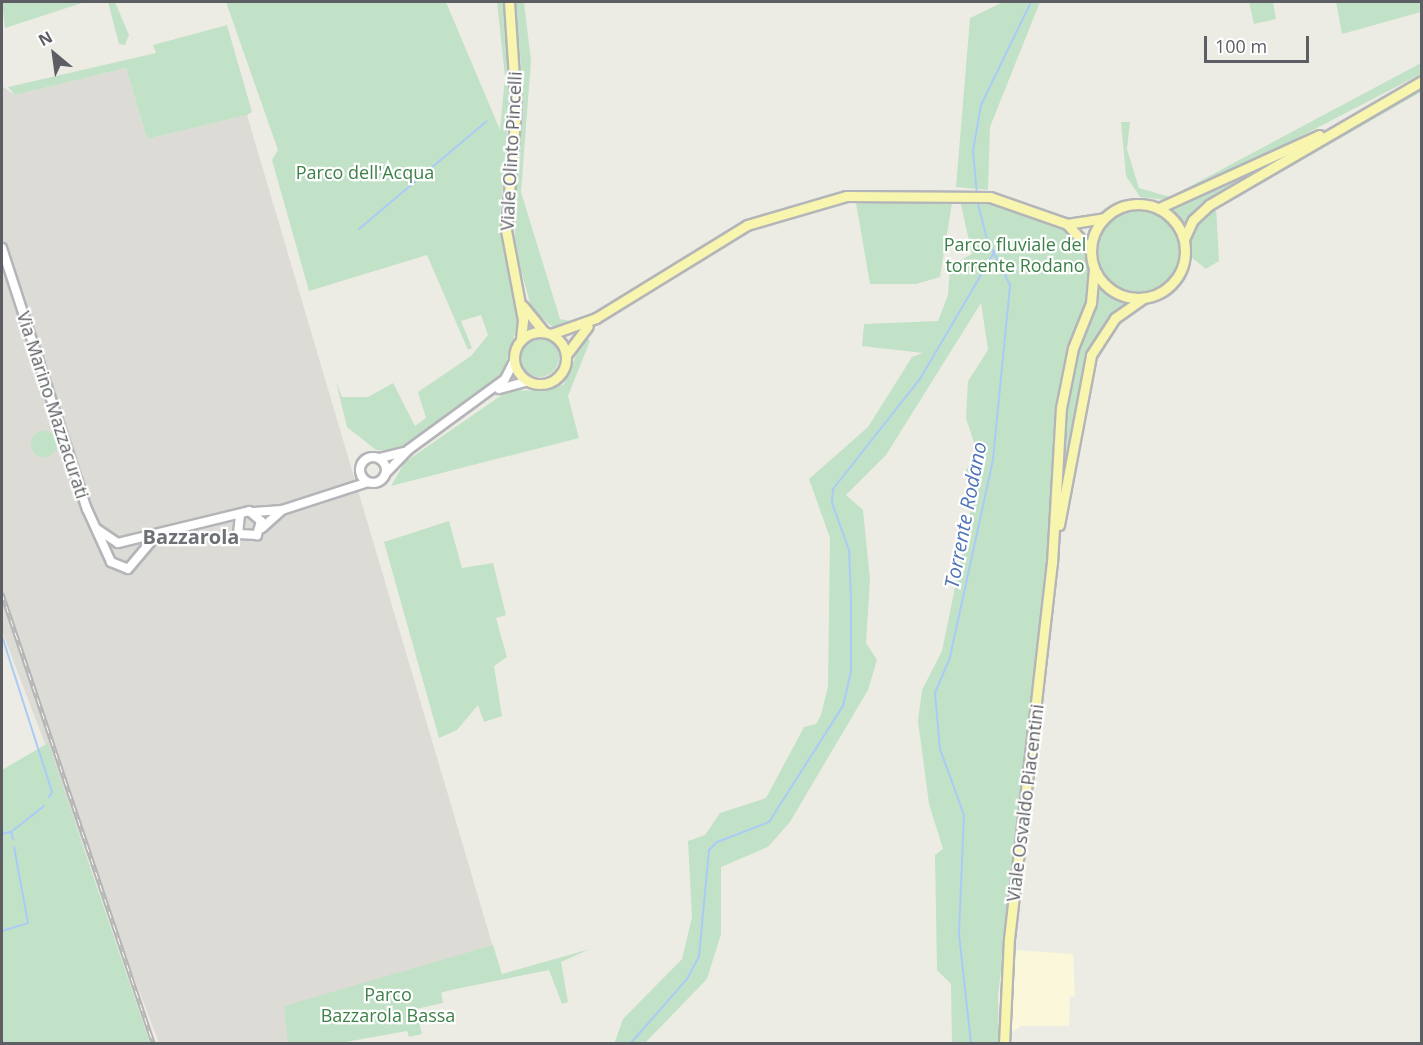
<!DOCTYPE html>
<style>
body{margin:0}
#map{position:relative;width:1423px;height:1045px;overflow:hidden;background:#edece4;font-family:"Open Sans",sans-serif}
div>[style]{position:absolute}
.commercial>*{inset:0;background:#faf7db}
.industrial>*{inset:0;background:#dcdbd6}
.green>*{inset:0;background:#c2e2c7}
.round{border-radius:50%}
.stream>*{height:2px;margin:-1px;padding:0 1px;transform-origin:1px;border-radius:1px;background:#aacbf7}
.roads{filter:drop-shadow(2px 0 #b4b5b9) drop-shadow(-2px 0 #b4b5b9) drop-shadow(0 2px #b4b5b9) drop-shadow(0 -2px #b4b5b9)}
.minor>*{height:8px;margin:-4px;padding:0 4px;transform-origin:4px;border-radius:4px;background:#fff}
.minor>.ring{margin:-4px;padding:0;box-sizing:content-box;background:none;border:8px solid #fff;border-radius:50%}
.major>*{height:9px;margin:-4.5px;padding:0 4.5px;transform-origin:4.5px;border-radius:4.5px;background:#f7f5ae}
.major>.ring{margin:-4.5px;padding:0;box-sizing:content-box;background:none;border:9px solid #f7f5ae;border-radius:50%}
.rail>*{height:4.5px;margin-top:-2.25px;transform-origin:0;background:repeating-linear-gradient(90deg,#fff 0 7px,#b4b5b5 0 14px);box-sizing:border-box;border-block:2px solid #b4b5b5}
span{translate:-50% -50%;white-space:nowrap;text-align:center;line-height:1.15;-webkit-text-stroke:4.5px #fff;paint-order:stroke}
.street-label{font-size:18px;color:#5c5e63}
.park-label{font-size:18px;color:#3d8049}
.water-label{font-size:20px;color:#4f74b7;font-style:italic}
.neighbourhood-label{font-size:20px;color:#6d7075;font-weight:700}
.frame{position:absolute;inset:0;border:3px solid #5c5e63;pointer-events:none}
.north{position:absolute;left:24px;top:24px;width:60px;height:60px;-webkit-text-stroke:4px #fff;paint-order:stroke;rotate:331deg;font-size:16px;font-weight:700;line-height:24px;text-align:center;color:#5c5e63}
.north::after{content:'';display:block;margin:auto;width:21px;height:27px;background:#5c5e63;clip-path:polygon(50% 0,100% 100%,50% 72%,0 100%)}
.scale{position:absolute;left:1204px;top:36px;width:105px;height:27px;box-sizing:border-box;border:3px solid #5c5e63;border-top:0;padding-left:8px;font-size:18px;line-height:21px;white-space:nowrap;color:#5c5e63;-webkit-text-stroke:4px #fff;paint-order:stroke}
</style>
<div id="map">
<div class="commercial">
<div style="clip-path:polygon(1015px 950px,1073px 954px,1075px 997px,1070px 996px,1069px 1026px,1021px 1026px,1011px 1033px)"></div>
</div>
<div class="industrial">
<div style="clip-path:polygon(126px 68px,147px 139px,247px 115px,501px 974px,284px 1043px,159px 1043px,2px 631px,2px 86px,15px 95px)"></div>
</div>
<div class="green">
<div style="clip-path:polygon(2px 2px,85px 2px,5px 28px)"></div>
<div style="clip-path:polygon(108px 2px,115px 2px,129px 35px,125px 45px,119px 44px)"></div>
<div style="clip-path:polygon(226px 2px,446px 2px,500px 130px,505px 77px,497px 2px,505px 2px,510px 94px,500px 220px,518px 323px,502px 376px,396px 451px,376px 450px,347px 427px,336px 382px,342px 397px,368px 397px,393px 383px,415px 426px,426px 418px,418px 392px,471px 356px,488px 335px,481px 315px,461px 321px,472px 348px,468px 350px,427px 255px,309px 291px,272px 160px,278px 150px)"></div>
<div style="clip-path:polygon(515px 2px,524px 2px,531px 61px,521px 192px,560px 319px,575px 322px,554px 328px,532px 310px,514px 245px,522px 77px)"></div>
<div style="clip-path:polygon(1003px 2px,1040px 2px,990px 127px,988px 190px,956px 187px,970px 18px)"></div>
<div style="clip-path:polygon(1249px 2px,1273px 2px,1276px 19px,1254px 24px)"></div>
<div style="clip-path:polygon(1336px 2px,1421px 2px,1421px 12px,1342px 34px)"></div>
<div style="clip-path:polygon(227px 25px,252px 112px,247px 115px,147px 139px,126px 68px,15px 95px,8px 87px,156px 53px,153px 45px)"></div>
<div style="clip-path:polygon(1421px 63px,1421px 74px,1176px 201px,1140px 197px,1126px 176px,1121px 122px,1130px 122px,1127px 149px,1139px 188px,1170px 197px)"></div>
<div style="clip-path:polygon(1421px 87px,1421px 92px,1221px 207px,1220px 201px)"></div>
<div style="clip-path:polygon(1292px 149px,1201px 205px,1185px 224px,1172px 210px)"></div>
<div style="clip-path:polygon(960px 201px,1006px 206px,1069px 231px,1085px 250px,1089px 271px,1086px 305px,1064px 361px,1056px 427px,1047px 574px,998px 996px,999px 1043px,952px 1043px,951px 984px,937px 970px,935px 855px,943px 849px,929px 804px,918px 721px,922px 690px,942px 651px,974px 494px,966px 470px,978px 455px,966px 418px,968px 381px,988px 350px,981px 303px,886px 455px,846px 495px,863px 510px,870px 580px,866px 643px,877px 660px,868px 690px,790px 822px,768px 847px,721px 867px,721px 934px,707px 979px,645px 1043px,614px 1044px,623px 1019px,682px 959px,692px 917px,688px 841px,705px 835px,720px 813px,766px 798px,804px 727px,816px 724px,821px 715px,828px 686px,830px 538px,809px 479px,868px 427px,912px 357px,923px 353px,862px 346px,864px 324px,938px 321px,948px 295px,950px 266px,972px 254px)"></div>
<div style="clip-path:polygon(856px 203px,952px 203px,940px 277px,916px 284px,870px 284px)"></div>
<div style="clip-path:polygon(1216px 206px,1219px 261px,1206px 269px,1191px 257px,1190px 236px,1195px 224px)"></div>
<div class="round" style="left:1097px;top:210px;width:82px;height:82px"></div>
<div style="clip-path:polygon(1098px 286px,1126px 303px,1103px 325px,1087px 353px,1060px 498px,1063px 419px,1078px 344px)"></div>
<div style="clip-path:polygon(585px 334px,590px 341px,568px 396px,579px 438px,391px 486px,405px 462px,509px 390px,547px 391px,564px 384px)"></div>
<div class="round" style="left:519px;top:337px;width:40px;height:40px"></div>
<div class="round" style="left:31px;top:431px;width:26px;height:26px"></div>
<div style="clip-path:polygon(449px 521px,462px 568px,493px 563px,506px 615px,496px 618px,507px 657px,494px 666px,502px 716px,484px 722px,478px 705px,457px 730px,439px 738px,384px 542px)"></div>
<div style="clip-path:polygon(48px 743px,150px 1043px,2px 1043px,2px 770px)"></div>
<div style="clip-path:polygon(493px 945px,502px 974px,590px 949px,561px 962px,568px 1002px,562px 1004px,549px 970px,441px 992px,443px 1003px,416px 1009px,422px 1034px,409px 1037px,407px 1031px,340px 1043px,288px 1042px,284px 1006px)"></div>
</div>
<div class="stream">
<div style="left:977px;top:195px;width:44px;rotate:-95.2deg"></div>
<div style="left:973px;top:151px;width:47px;rotate:-80.1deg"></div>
<div style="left:981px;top:105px;width:114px;rotate:-64.1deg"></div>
<div style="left:359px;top:229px;width:167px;rotate:-40.2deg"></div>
<div style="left:2px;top:636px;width:164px;rotate:72.2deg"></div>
<div style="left:52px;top:792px;width:6px;rotate:121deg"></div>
<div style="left:2px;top:834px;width:8px;rotate:-14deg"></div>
<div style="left:13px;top:839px;width:7px;rotate:-106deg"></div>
<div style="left:11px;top:832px;width:42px;rotate:-38.2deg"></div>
<div style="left:2px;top:931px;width:27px;rotate:-17deg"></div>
<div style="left:28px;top:923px;width:77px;rotate:-100.4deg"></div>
<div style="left:630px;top:1044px;width:86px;rotate:-48.8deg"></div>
<div style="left:687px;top:979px;width:26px;rotate:-62deg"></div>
<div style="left:699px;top:956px;width:106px;rotate:-84.6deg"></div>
<div style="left:709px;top:850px;width:11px;rotate:-45deg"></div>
<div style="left:717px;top:842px;width:56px;rotate:-21deg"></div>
<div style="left:769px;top:822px;width:138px;rotate:-57.5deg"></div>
<div style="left:843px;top:706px;width:37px;rotate:-77deg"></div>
<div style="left:851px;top:670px;width:71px;rotate:-90deg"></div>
<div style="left:851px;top:599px;width:49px;rotate:-92.3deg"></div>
<div style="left:849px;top:550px;width:50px;rotate:-109.9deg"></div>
<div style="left:832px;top:503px;width:14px;rotate:-86deg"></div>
<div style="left:833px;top:489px;width:140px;rotate:-51.7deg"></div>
<div style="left:920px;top:379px;width:148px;rotate:-59.6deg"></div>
<div style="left:971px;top:1044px;width:112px;rotate:-96.2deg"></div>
<div style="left:959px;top:933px;width:118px;rotate:-87.6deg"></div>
<div style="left:964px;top:815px;width:70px;rotate:-110deg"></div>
<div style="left:940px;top:749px;width:56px;rotate:-95.1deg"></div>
<div style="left:935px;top:693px;width:39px;rotate:-67deg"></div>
<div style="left:950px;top:657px;width:203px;rotate:-77.7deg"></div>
<div style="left:993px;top:459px;width:175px;rotate:-84.4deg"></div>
<div style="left:1010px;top:285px;width:51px;rotate:-116.6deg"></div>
<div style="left:987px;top:239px;width:40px;rotate:-104.4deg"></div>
</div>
<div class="roads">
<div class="minor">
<div style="left:2px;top:248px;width:274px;rotate:72deg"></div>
<div style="left:87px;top:509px;width:58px;rotate:65.6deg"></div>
<div style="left:111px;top:562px;width:18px;rotate:22deg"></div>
<div style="left:128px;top:569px;width:40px;rotate:-50deg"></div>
<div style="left:499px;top:389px;width:30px;rotate:-15deg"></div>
<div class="ring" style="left:360px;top:457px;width:18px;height:18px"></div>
<div style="left:380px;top:458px;width:25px;rotate:-14deg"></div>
<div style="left:386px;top:473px;width:32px;rotate:-46deg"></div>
<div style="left:408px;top:450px;width:120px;rotate:-36.2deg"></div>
<div style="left:505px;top:379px;width:20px;rotate:-63deg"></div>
<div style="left:254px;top:512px;width:28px;rotate:-4deg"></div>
<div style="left:282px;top:510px;width:90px;rotate:-18deg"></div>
<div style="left:262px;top:528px;width:27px;rotate:-42deg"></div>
<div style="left:97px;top:529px;width:25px;rotate:34deg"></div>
<div style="left:118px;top:543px;width:135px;rotate:-13.7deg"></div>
<div style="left:249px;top:511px;width:16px;rotate:40deg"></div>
<div style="left:261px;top:521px;width:15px;rotate:106deg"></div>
<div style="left:257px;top:535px;width:19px;rotate:-177deg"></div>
<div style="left:238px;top:534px;width:20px;rotate:-84deg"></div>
</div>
<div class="major">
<div style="left:509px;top:2px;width:106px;rotate:86.2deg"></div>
<div style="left:516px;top:108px;width:122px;rotate:94.7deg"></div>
<div style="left:506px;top:230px;width:92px;rotate:79.3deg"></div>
<div style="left:523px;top:320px;width:20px;rotate:96deg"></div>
<div class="ring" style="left:1091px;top:204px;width:85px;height:85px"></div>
<div style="left:1159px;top:208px;width:176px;rotate:-24.5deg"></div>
<div style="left:1067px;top:224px;width:36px;rotate:-9deg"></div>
<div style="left:1184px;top:239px;width:21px;rotate:-65deg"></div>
<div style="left:1193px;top:220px;width:22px;rotate:-43deg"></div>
<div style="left:1209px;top:205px;width:246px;rotate:-30.2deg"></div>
<div style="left:523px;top:306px;width:33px;rotate:51deg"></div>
<div class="ring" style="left:514px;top:332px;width:43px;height:43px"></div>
<div style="left:551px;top:334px;width:48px;rotate:-19.6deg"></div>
<div style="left:596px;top:318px;width:177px;rotate:-31.6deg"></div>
<div style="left:747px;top:225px;width:103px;rotate:-16.3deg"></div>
<div style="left:846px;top:196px;width:144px;rotate:0.4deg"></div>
<div style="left:990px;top:197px;width:82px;rotate:19.3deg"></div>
<div style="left:1067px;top:224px;width:36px;rotate:48deg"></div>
<div style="left:566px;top:355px;width:36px;rotate:-53deg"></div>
<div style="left:1059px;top:525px;width:173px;rotate:-79.3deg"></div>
<div style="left:1091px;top:355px;width:44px;rotate:-57deg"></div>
<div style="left:1115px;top:318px;width:33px;rotate:-35deg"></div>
<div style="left:1004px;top:1044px;width:105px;rotate:-87.3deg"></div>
<div style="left:1009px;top:939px;width:378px;rotate:-83.5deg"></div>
<div style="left:1052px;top:563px;width:155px;rotate:-86.7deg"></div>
<div style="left:1061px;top:408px;width:61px;rotate:-78.7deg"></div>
<div style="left:1073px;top:348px;width:48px;rotate:-68.2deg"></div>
<div style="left:1091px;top:303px;width:35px;rotate:-85deg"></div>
</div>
</div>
<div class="rail">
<div style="left:2px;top:593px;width:476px;rotate:71.4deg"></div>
</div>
<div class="street-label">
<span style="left:511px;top:151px;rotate:-87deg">Viale Olinto Pincelli</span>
<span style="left:53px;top:405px;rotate:72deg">Via Marino Mazzacurati</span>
<span style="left:1025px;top:803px;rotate:-83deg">Viale Osvaldo Piacentini</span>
</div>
<div class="park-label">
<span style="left:365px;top:172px">Parco dell'Acqua</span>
<span style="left:1015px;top:255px">Parco fluviale del<br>torrente Rodano</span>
<span style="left:388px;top:1005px">Parco<br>Bazzarola Bassa</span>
</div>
<div class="water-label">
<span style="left:965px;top:515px;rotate:-79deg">Torrente Rodano</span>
</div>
<div class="neighbourhood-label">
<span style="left:191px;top:536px">Bazzarola</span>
</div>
<div class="frame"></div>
<div class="north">N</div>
<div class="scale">100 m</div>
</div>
